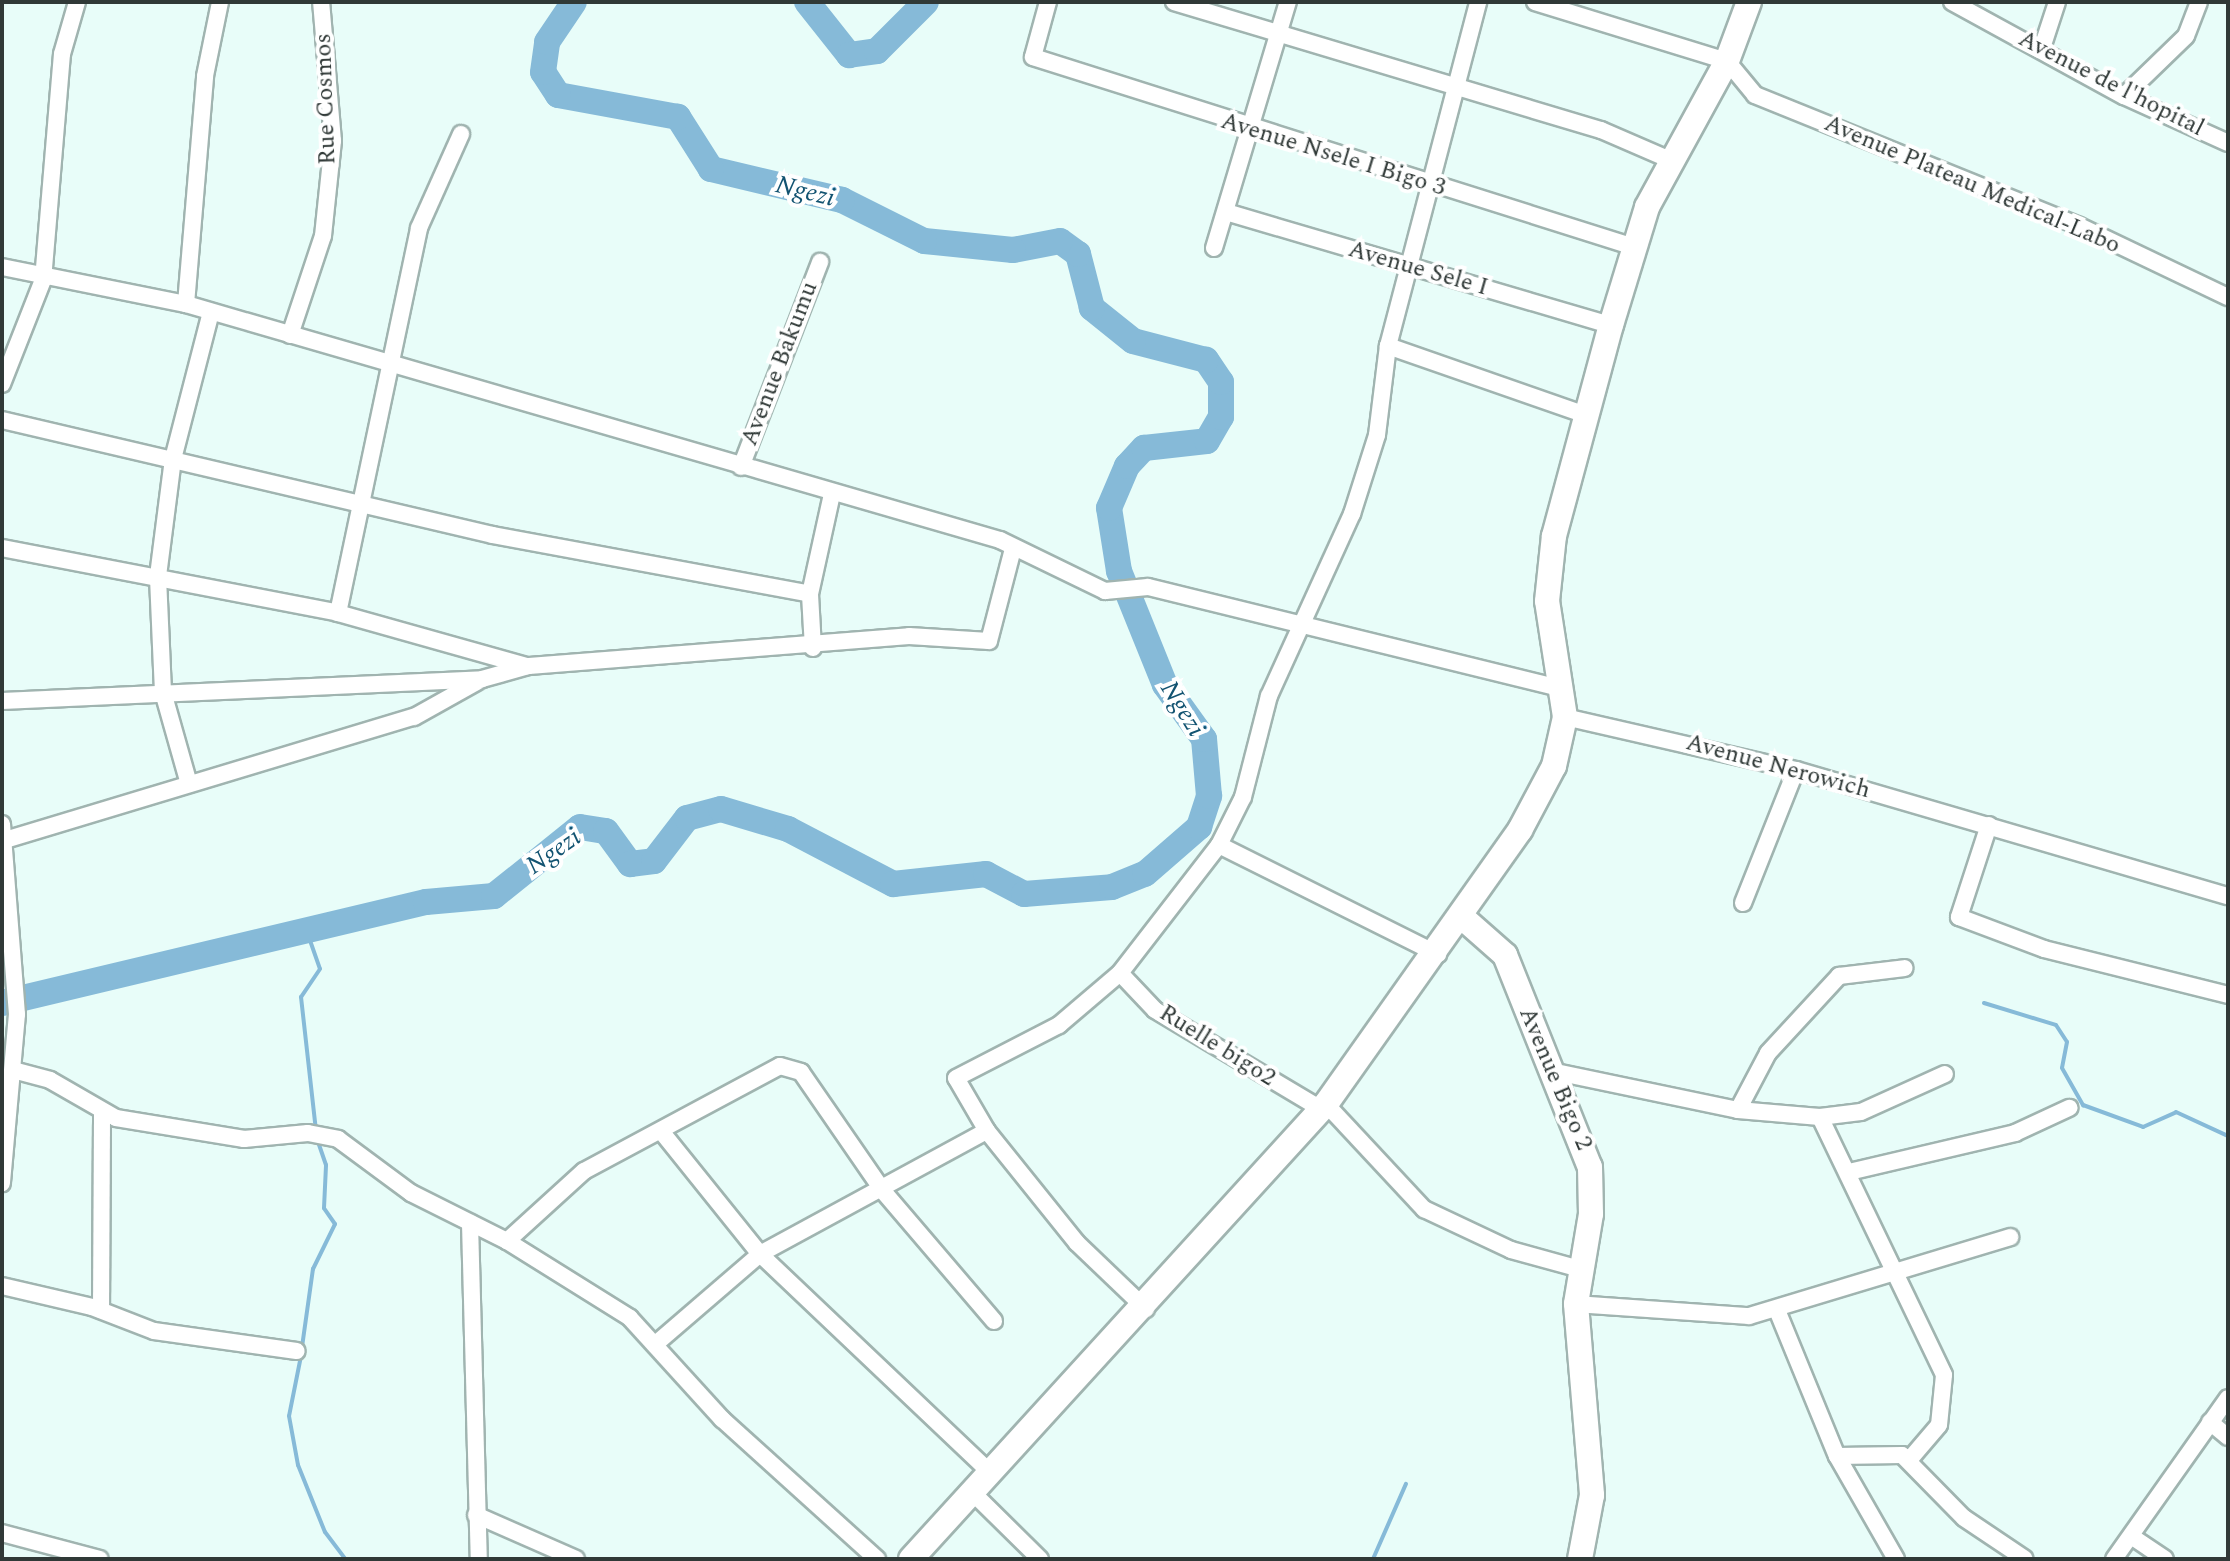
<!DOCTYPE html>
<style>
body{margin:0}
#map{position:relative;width:2230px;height:1561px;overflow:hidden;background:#e8fdf9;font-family:Spectral,serif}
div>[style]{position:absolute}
.stream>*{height:4px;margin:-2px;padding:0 2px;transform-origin:2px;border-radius:2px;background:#86bad8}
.river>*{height:26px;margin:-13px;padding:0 13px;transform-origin:13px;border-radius:13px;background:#86bad8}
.roads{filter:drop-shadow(2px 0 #a0b4b0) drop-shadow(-2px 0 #a0b4b0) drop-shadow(0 2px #a0b4b0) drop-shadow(0 -2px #a0b4b0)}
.street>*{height:16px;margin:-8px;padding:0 8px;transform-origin:8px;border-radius:8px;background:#fff}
.secondary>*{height:24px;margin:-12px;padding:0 12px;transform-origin:12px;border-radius:12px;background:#fff}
span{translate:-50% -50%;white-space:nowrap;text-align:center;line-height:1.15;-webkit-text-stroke:8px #fff;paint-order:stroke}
.street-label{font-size:24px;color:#303937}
.water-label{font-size:26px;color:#125371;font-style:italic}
.frame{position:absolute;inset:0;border:4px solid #303937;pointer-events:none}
</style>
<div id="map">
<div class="stream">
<div style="left:306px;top:929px;width:42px;rotate:70.7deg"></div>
<div style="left:320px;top:969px;width:34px;rotate:124deg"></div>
<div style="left:301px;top:997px;width:135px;rotate:83.6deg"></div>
<div style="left:1984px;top:1003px;width:75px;rotate:17deg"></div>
<div style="left:2056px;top:1025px;width:20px;rotate:57deg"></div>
<div style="left:2067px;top:1042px;width:26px;rotate:101deg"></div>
<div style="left:2062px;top:1068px;width:43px;rotate:60.4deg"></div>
<div style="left:2083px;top:1105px;width:64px;rotate:20.1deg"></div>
<div style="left:2143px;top:1127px;width:36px;rotate:-24deg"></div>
<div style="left:2176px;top:1112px;width:57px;rotate:24.8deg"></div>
<div style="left:302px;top:1347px;width:79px;rotate:-82deg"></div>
<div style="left:313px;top:1269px;width:50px;rotate:-63.9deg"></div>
<div style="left:335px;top:1224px;width:19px;rotate:-125deg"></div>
<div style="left:324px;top:1208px;width:43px;rotate:-87.3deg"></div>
<div style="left:326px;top:1165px;width:28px;rotate:-109deg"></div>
<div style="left:301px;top:1356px;width:61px;rotate:101.3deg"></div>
<div style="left:289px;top:1416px;width:50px;rotate:79.6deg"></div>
<div style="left:298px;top:1465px;width:72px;rotate:68.1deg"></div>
<div style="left:325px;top:1532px;width:34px;rotate:53deg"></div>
<div style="left:1373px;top:1559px;width:82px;rotate:-66.3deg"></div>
</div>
<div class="river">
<div style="left:807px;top:2px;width:68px;rotate:51.6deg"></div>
<div style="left:849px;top:55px;width:28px;rotate:-8deg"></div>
<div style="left:877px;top:51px;width:69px;rotate:-45deg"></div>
<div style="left:2px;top:1003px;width:436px;rotate:-13.4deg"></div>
<div style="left:426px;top:902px;width:68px;rotate:-5deg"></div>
<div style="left:494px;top:896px;width:110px;rotate:-38.7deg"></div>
<div style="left:580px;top:827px;width:26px;rotate:9deg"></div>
<div style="left:606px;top:831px;width:41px;rotate:54deg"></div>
<div style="left:630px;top:864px;width:24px;rotate:-7deg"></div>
<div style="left:654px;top:861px;width:54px;rotate:-52.5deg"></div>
<div style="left:687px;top:818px;width:35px;rotate:-15deg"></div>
<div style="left:721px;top:809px;width:70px;rotate:16.6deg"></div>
<div style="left:788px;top:829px;width:119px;rotate:27.6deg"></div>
<div style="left:893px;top:884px;width:94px;rotate:-6.1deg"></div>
<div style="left:986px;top:874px;width:43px;rotate:27.8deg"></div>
<div style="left:1024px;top:894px;width:88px;rotate:-4.5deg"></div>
<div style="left:1112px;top:887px;width:35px;rotate:-22deg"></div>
<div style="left:1145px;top:874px;width:72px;rotate:-41deg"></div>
<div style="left:1199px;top:827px;width:33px;rotate:-72deg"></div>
<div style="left:1209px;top:796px;width:57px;rotate:-95deg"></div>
<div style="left:1204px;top:739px;width:67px;rotate:-125.8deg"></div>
<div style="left:1165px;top:685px;width:123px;rotate:-112deg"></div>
<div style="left:1119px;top:571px;width:64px;rotate:-99deg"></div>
<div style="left:1109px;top:508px;width:46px;rotate:-66.8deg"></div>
<div style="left:1127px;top:466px;width:25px;rotate:-47deg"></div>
<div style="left:1144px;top:448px;width:63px;rotate:-6.3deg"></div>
<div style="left:1207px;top:441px;width:28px;rotate:-60deg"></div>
<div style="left:1221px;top:417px;width:35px;rotate:-90deg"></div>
<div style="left:1221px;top:382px;width:27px;rotate:-124deg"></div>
<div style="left:1206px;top:360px;width:75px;rotate:-165.4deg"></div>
<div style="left:1133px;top:341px;width:53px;rotate:-141.2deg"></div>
<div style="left:1092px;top:308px;width:56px;rotate:-104.5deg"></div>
<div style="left:1078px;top:254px;width:22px;rotate:-144deg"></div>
<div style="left:1060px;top:241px;width:48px;rotate:169.2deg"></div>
<div style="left:1013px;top:250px;width:89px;rotate:-174.2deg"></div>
<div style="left:924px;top:241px;width:92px;rotate:-153.4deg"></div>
<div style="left:842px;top:200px;width:135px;rotate:-166.7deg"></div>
<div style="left:711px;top:169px;width:62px;rotate:-122.4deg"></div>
<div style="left:678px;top:117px;width:122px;rotate:-169.6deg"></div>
<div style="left:558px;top:95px;width:27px;rotate:-123deg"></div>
<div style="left:543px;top:72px;width:30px;rotate:-82deg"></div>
<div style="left:547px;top:42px;width:48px;rotate:-56deg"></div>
</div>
<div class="roads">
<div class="street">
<div style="left:1048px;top:2px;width:57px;rotate:105.3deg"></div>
<div style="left:1033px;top:57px;width:630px;rotate:17.54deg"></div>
<div style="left:1174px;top:2px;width:446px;rotate:16.7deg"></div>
<div style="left:1601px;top:130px;width:73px;rotate:23.4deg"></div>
<div style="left:1535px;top:2px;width:201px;rotate:17.1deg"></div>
<div style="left:1727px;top:61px;width:44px;rotate:50.5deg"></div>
<div style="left:1755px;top:95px;width:349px;rotate:22deg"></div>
<div style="left:2079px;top:226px;width:165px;rotate:25.5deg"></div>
<div style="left:1952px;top:2px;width:196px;rotate:28.7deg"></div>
<div style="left:2124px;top:96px;width:114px;rotate:24.3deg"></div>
<div style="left:2042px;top:48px;width:48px;rotate:-71.9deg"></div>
<div style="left:2124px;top:96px;width:86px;rotate:-44.1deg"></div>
<div style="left:2186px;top:36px;width:36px;rotate:-69deg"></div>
<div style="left:1226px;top:212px;width:401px;rotate:16.4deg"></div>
<div style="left:1214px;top:248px;width:257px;rotate:-73.3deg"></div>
<div style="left:2px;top:267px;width:188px;rotate:11.4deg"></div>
<div style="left:186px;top:304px;width:848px;rotate:16.17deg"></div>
<div style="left:1000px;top:540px;width:117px;rotate:25.9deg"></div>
<div style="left:1105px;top:591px;width:43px;rotate:-5.3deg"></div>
<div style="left:1148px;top:587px;width:423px;rotate:13.8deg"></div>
<div style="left:186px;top:304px;width:229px;rotate:-85.2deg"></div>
<div style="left:205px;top:76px;width:76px;rotate:-78.5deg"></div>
<div style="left:290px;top:335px;width:104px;rotate:-71.6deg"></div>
<div style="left:323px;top:236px;width:96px;rotate:-84deg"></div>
<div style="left:333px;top:141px;width:140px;rotate:-94.9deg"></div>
<div style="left:1388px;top:346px;width:210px;rotate:19.2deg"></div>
<div style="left:2px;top:384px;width:112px;rotate:-68.5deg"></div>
<div style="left:43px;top:280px;width:227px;rotate:-85.2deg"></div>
<div style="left:62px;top:54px;width:54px;rotate:-73.9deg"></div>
<div style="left:2px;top:420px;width:504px;rotate:13.18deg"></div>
<div style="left:493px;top:535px;width:322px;rotate:10.5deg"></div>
<div style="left:741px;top:467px;width:220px;rotate:-68.9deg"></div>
<div style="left:2px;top:548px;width:342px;rotate:10.9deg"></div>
<div style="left:338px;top:613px;width:196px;rotate:15.7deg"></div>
<div style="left:338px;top:613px;width:393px;rotate:-78.1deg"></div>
<div style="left:419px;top:228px;width:103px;rotate:-65.9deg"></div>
<div style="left:813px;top:648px;width:54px;rotate:-93.2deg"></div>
<div style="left:810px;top:594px;width:102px;rotate:-77.6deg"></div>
<div style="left:2px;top:701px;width:481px;rotate:-2.6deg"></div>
<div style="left:482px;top:679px;width:49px;rotate:-15.5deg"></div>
<div style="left:529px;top:666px;width:381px;rotate:-4.5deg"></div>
<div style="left:909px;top:636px;width:80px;rotate:3.6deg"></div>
<div style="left:989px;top:641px;width:95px;rotate:-75.4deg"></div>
<div style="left:1565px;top:717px;width:237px;rotate:12.9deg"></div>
<div style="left:1796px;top:770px;width:450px;rotate:16.3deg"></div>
<div style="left:189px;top:784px;width:96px;rotate:-105.8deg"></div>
<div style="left:163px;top:692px;width:116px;rotate:-92.5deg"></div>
<div style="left:158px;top:576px;width:118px;rotate:-82.7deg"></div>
<div style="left:173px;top:459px;width:152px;rotate:-75.5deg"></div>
<div style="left:2px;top:824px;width:191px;rotate:85.5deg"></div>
<div style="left:17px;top:1014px;width:170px;rotate:95.1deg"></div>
<div style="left:1989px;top:825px;width:97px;rotate:108.1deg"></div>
<div style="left:1959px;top:917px;width:91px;rotate:20.6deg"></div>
<div style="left:2044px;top:949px;width:190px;rotate:14deg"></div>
<div style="left:2px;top:841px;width:430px;rotate:-16.8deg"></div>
<div style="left:414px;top:717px;width:72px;rotate:-29.1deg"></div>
<div style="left:1219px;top:845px;width:245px;rotate:26.5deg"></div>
<div style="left:1743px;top:903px;width:143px;rotate:-68.3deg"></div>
<div style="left:1120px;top:973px;width:51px;rotate:46.6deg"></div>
<div style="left:1155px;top:1010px;width:193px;rotate:30.8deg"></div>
<div style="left:13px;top:1070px;width:38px;rotate:15deg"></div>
<div style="left:50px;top:1080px;width:76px;rotate:29.9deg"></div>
<div style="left:116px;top:1118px;width:130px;rotate:9.3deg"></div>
<div style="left:244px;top:1139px;width:64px;rotate:-5.4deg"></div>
<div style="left:308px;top:1133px;width:31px;rotate:11deg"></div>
<div style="left:338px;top:1139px;width:91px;rotate:36.5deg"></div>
<div style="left:411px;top:1193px;width:107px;rotate:26.6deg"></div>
<div style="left:507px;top:1241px;width:145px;rotate:32deg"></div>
<div style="left:630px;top:1318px;width:137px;rotate:47.7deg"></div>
<div style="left:722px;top:1419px;width:209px;rotate:42.1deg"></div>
<div style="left:1556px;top:1072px;width:186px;rotate:11.8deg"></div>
<div style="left:1738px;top:1110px;width:82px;rotate:4.9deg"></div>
<div style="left:1820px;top:1117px;width:41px;rotate:-7deg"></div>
<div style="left:1861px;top:1112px;width:92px;rotate:-24.3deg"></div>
<div style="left:1326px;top:1104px;width:144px;rotate:47deg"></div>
<div style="left:1424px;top:1209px;width:96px;rotate:25.2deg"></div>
<div style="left:1511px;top:1250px;width:72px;rotate:15.4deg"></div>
<div style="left:1738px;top:1110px;width:64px;rotate:-62.2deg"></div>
<div style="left:1768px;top:1053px;width:105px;rotate:-47.3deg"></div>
<div style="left:1839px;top:976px;width:66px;rotate:-6.9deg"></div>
<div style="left:1820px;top:1117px;width:286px;rotate:64.3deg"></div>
<div style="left:1944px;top:1375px;width:50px;rotate:95.7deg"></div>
<div style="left:1939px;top:1425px;width:45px;rotate:130.5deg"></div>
<div style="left:661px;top:1131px;width:158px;rotate:51.2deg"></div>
<div style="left:760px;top:1254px;width:317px;rotate:43.5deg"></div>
<div style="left:1849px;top:1172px;width:171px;rotate:-13.2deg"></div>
<div style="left:2015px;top:1133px;width:60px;rotate:-24.8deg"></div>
<div style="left:470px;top:1223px;width:336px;rotate:88.5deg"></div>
<div style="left:507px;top:1241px;width:104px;rotate:-42.3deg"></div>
<div style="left:584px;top:1171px;width:222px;rotate:-28.2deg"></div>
<div style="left:780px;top:1066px;width:22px;rotate:16deg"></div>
<div style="left:801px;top:1072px;width:145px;rotate:55.4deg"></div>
<div style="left:883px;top:1191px;width:171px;rotate:49.5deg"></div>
<div style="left:2px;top:1286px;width:92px;rotate:13.1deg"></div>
<div style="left:92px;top:1307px;width:66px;rotate:21.2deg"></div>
<div style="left:154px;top:1331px;width:144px;rotate:8deg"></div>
<div style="left:1576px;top:1304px;width:173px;rotate:4deg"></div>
<div style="left:1749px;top:1316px;width:273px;rotate:-16.8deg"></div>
<div style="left:1146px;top:1309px;width:95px;rotate:-136.3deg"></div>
<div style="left:1077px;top:1243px;width:144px;rotate:-128.8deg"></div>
<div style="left:987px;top:1131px;width:61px;rotate:-120.3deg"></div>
<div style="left:956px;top:1078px;width:116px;rotate:-27.2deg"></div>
<div style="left:1059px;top:1025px;width:80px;rotate:-40.4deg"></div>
<div style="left:1120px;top:973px;width:162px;rotate:-52.3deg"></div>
<div style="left:1219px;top:845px;width:54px;rotate:-63.4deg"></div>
<div style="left:1243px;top:797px;width:104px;rotate:-75.6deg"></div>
<div style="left:1269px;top:696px;width:200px;rotate:-65.5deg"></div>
<div style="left:1352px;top:514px;width:83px;rotate:-72.4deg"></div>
<div style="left:1377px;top:435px;width:90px;rotate:-83deg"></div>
<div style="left:1388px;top:346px;width:356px;rotate:-75.3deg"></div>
<div style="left:101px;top:1310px;width:199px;rotate:-89.7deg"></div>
<div style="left:1777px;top:1310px;width:158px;rotate:67.7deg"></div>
<div style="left:1837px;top:1456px;width:65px;rotate:-0.9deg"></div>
<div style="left:1902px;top:1455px;width:88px;rotate:45.5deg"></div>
<div style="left:1964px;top:1518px;width:73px;rotate:33.9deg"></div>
<div style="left:659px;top:1341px;width:133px;rotate:-40.7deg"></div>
<div style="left:760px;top:1254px;width:258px;rotate:-28.5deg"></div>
<div style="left:2210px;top:1422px;width:23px;rotate:40deg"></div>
<div style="left:1837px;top:1456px;width:119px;rotate:60.2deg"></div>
<div style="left:971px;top:1491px;width:97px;rotate:44.6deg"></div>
<div style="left:476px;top:1515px;width:109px;rotate:23.7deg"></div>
<div style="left:2px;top:1533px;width:101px;rotate:14.9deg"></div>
<div style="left:2131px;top:1536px;width:41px;rotate:34.1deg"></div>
<div style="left:2114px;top:1559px;width:197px;rotate:-54.7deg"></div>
</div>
<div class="secondary">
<div style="left:1463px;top:918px;width:56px;rotate:41.4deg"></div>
<div style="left:1505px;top:955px;width:228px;rotate:68.2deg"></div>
<div style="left:1590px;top:1167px;width:47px;rotate:88.8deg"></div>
<div style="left:1591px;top:1214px;width:91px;rotate:99.5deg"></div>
<div style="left:1576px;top:1304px;width:192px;rotate:85.2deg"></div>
<div style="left:1592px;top:1495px;width:65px;rotate:100.6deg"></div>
<div style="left:911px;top:1559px;width:616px;rotate:-47.63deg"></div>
<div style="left:1326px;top:1104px;width:336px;rotate:-54.7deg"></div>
<div style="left:1520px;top:830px;width:72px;rotate:-62deg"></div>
<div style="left:1554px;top:766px;width:50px;rotate:-77.3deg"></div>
<div style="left:1565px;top:717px;width:117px;rotate:-98.8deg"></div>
<div style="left:1547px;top:601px;width:65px;rotate:-83.9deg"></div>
<div style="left:1554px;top:536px;width:219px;rotate:-74.9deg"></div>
<div style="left:1611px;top:325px;width:123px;rotate:-73deg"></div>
<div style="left:1647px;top:207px;width:166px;rotate:-61.3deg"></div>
<div style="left:1727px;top:61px;width:63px;rotate:-69.6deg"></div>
</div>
</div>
<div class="street-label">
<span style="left:2111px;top:84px;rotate:27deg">Avenue de l'hopital</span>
<span style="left:326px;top:99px;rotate:-92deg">Rue Cosmos</span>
<span style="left:1333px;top:155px;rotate:17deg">Avenue Nsele I Bigo 3</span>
<span style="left:1972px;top:185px;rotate:23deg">Avenue Plateau Medical-Labo</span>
<span style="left:1418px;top:269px;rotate:16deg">Avenue Sele I</span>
<span style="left:780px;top:364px;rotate:-69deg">Avenue Bakumu</span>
<span style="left:1778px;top:767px;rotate:15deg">Avenue Nerowich</span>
<span style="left:1217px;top:1046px;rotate:32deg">Ruelle bigo2</span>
<span style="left:1555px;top:1079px;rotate:67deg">Avenue Bigo 2</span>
</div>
<div class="water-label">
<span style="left:805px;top:192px;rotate:14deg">Ngezi</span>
<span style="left:1182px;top:709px;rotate:58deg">Ngezi</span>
<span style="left:554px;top:852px;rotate:-35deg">Ngezi</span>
</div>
<div class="frame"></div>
</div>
